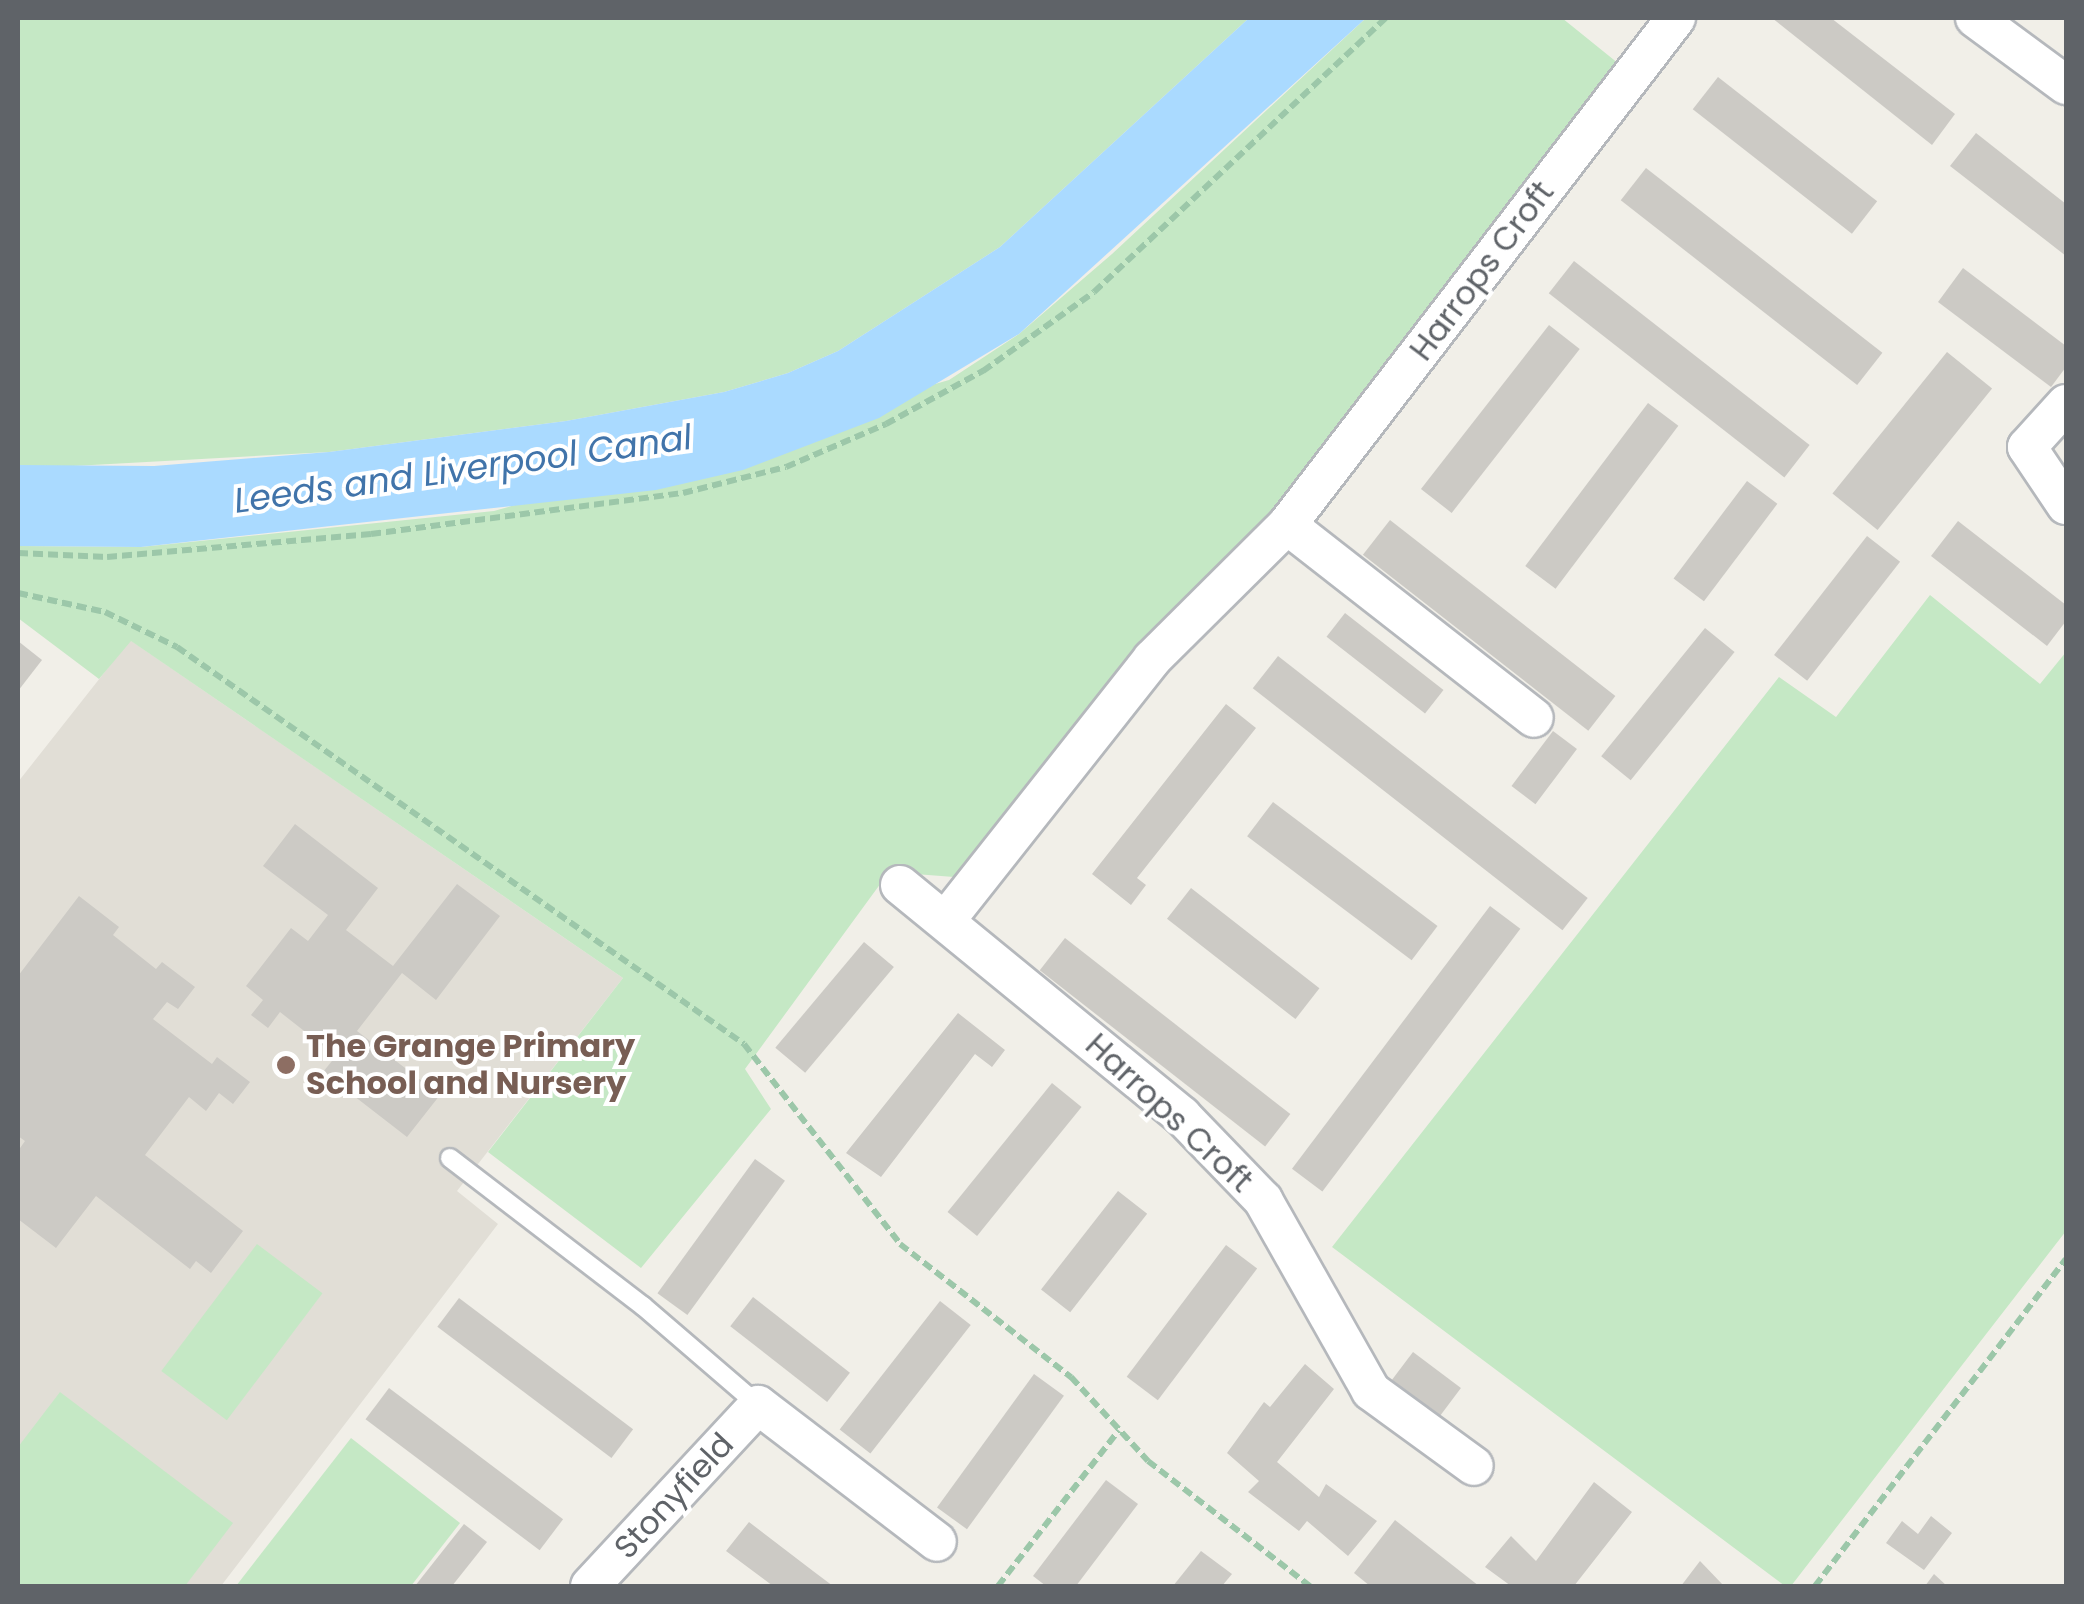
<!DOCTYPE html>
<style>
body{margin:0}
#map{position:relative;width:2084px;height:1604px;overflow:hidden;background:#f1efe8;font-family:Poppins,sans-serif}
div>[style]{position:absolute}
.education>*{inset:0;background:#e1ded6}
.green>*{inset:0;background:#c5e8c5;transform-origin:0 0}
.water>*{inset:0;background:#aadaff}
.building>*{inset:0;background:#cccac5;transform-origin:0 0}
.path>*{height:6px;margin-top:-3px;transform-origin:0;background:repeating-linear-gradient(90deg,#9cc7a9 0 10px,transparent 0 15px)}
.roads{filter:drop-shadow(2px 0 #b5b8bc) drop-shadow(-2px 0 #b5b8bc) drop-shadow(0 2px #b5b8bc) drop-shadow(0 -2px #b5b8bc)}
.service>*{height:18px;margin:-9px;padding:0 9px;transform-origin:9px;border-radius:9px;background:#fff}
.minor>*{height:38px;margin:-19px;padding:0 19px;transform-origin:19px;border-radius:19px;background:#fff}
.dots>*{width:28px;height:28px;translate:-50% -50%;box-sizing:border-box;border:5px solid #fff;border-radius:50%}
span{translate:-50% -50%;white-space:nowrap;text-align:center;line-height:1.15;-webkit-text-stroke:8px #fff;paint-order:stroke}
.street-label{font-size:32px;color:#5f6368}
.education-label{font-size:32px;color:#785e54;font-weight:700}
.left{translate:0 -50%;text-align:left}
.water-label{font-size:35px;color:#4174aa;font-style:italic}
.frame{position:absolute;inset:0;border:20px solid #5f6368;pointer-events:none}
</style>
<div id="map">
<div class="education">
<div style="clip-path:polygon(130px 640px,623px 978px,457px 1191px,498px 1224px,221px 1586px,18px 1586px,18px 782px)"></div>
</div>
<div class="green">
<div style="clip-path:polygon(18px 18px,1249px 18px,1000px 247px,838px 351px,788px 373px,724px 392px,566px 421px,329px 452px,37px 468px,18px 465px)"></div>
<div style="clip-path:polygon(1366px 18px,1562px 18px,1619px 64px,1276px 521px,1140px 646px,954px 877px,889px 872px,745px 1069px,771px 1109px,641px 1268px,488px 1152px,623px 978px,131px 641px,99px 679px,18px 618px,18px 546px,141px 547px,494px 511px,949px 380px,1019px 334px,1112px 254px)"></div>
<div style="clip-path:polygon(1930px 595px,2040px 684px,2066px 652px,2066px 1231px,1791px 1586px,1785px 1586px,1332px 1247px,1779px 677px,1836px 717px)"></div>
<div style="left:257px;top:1244px;width:82px;height:159px;rotate:37deg"></div>
<div style="clip-path:polygon(60px 1392px,233px 1523px,185px 1586px,18px 1586px,18px 1447px)"></div>
<div style="clip-path:polygon(351px 1438px,460px 1523px,411px 1586px,236px 1586px)"></div>
</div>
<div class="water">
<div style="clip-path:polygon(1249px 18px,1366px 18px,1019px 334px,879px 418px,743px 470px,656px 490px,141px 547px,18px 546px,18px 465px,154px 466px,329px 452px,566px 421px,724px 392px,788px 373px,838px 351px,1000px 247px)"></div>
</div>
<div class="building">
<div style="clip-path:polygon(1772px 18px,1831px 18px,1955px 114px,1932px 145px)"></div>
<div style="left:1718px;top:77px;width:202px;height:41px;rotate:38deg"></div>
<div style="clip-path:polygon(1976px 133px,2066px 204px,2066px 256px,1950px 166px)"></div>
<div style="left:1646px;top:168px;width:300px;height:41px;rotate:38deg"></div>
<div style="left:1574px;top:261px;width:299px;height:41px;rotate:38deg"></div>
<div style="clip-path:polygon(1963px 268px,2066px 346px,2066px 367px,2051px 387px,1938px 302px)"></div>
<div style="left:1549px;top:325px;width:39px;height:208px;rotate:38deg"></div>
<div style="left:1947px;top:352px;width:58px;height:182px;rotate:39deg"></div>
<div style="left:1648px;top:403px;width:38px;height:204px;rotate:37deg"></div>
<div style="left:1747px;top:481px;width:38px;height:122px;rotate:37deg"></div>
<div style="left:1390px;top:520px;width:286px;height:44px;rotate:38deg"></div>
<div style="clip-path:polygon(1958px 521px,2066px 605px,2066px 621px,2047px 646px,1931px 556px)"></div>
<div style="left:1867px;top:536px;width:42px;height:151px;rotate:38deg"></div>
<div style="left:1345px;top:613px;width:125px;height:30px;rotate:38deg"></div>
<div style="left:1705px;top:628px;width:38px;height:165px;rotate:39deg"></div>
<div style="clip-path:polygon(18px 641px,42px 660px,18px 691px)"></div>
<div style="left:1278px;top:656px;width:393px;height:41px;rotate:38deg"></div>
<div style="clip-path:polygon(1226px 704px,1256px 728px,1137px 878px,1146px 885px,1131px 905px,1092px 874px)"></div>
<div style="left:1553px;top:731px;width:30px;height:69px;rotate:37deg"></div>
<div style="left:1273px;top:802px;width:206px;height:43px;rotate:37deg"></div>
<div style="clip-path:polygon(295px 824px,378px 888px,346px 930px,393px 966px,457px 884px,500px 916px,436px 1000px,402px 973px,357px 1031px,440px 1095px,407px 1137px,323px 1072px,336px 1056px,280px 1012px,268px 1028px,251px 1015px,263px 1000px,246px 986px,291px 928px,308px 941px,328px 915px,263px 866px)"></div>
<div style="left:1191px;top:888px;width:163px;height:39px;rotate:38deg"></div>
<div style="clip-path:polygon(79px 896px,119px 927px,113px 935px,156px 969px,162px 962px,195px 987px,178px 1009px,167px 1002px,153px 1019px,212px 1064px,217px 1057px,250px 1082px,233px 1104px,219px 1093px,206px 1111px,189px 1097px,145px 1155px,243px 1231px,211px 1273px,196px 1261px,190px 1269px,96px 1196px,56px 1248px,18px 1219px,18px 1151px,25px 1141px,18px 1136px,18px 976px)"></div>
<div style="left:1490px;top:906px;width:38px;height:329px;rotate:37deg"></div>
<div style="left:1065px;top:938px;width:286px;height:41px;rotate:38deg"></div>
<div style="left:864px;top:942px;width:39px;height:138px;rotate:40deg"></div>
<div style="clip-path:polygon(958px 1013px,1005px 1050px,992px 1067px,975px 1054px,881px 1177px,846px 1153px)"></div>
<div style="left:1052px;top:1083px;width:38px;height:166px;rotate:39deg"></div>
<div style="left:755px;top:1159px;width:37px;height:166px;rotate:36deg"></div>
<div style="left:1118px;top:1191px;width:37px;height:125px;rotate:38deg"></div>
<div style="left:1226px;top:1245px;width:39px;height:165px;rotate:37deg"></div>
<div style="left:753px;top:1297px;width:123px;height:37px;rotate:38deg"></div>
<div style="left:459px;top:1298px;width:218px;height:36px;rotate:37deg"></div>
<div style="left:940px;top:1301px;width:39px;height:163px;rotate:38deg"></div>
<div style="left:1413px;top:1352px;width:60px;height:37px;rotate:37deg"></div>
<div style="clip-path:polygon(1305px 1364px,1334px 1389px,1277px 1462px,1319px 1497px,1326px 1484px,1377px 1521px,1348px 1556px,1307px 1521px,1299px 1531px,1248px 1492px,1259px 1481px,1227px 1453px,1264px 1402px,1270px 1407px)"></div>
<div style="left:1034px;top:1374px;width:37px;height:165px;rotate:36deg"></div>
<div style="left:389px;top:1388px;width:218px;height:39px;rotate:37deg"></div>
<div style="clip-path:polygon(1106px 1480px,1138px 1504px,1076px 1586px,1046px 1586px,1033px 1576px)"></div>
<div style="clip-path:polygon(1594px 1482px,1632px 1512px,1574px 1586px,1511px 1586px,1485px 1567px,1511px 1536px,1536px 1561px)"></div>
<div style="clip-path:polygon(1931px 1516px,1952px 1533px,1924px 1570px,1886px 1543px,1902px 1521px,1918px 1534px)"></div>
<div style="clip-path:polygon(1395px 1520px,1479px 1586px,1370px 1586px,1354px 1573px)"></div>
<div style="clip-path:polygon(749px 1522px,813px 1571px,833px 1586px,773px 1586px,726px 1551px)"></div>
<div style="clip-path:polygon(464px 1524px,487px 1542px,452px 1586px,415px 1586px)"></div>
<div style="clip-path:polygon(1201px 1551px,1232px 1574px,1222px 1586px,1173px 1586px)"></div>
<div style="clip-path:polygon(1700px 1561px,1724px 1586px,1681px 1586px)"></div>
<div style="clip-path:polygon(1934px 1574px,1947px 1586px,1925px 1586px)"></div>
</div>
<div class="path">
<div style="left:18px;top:553px;width:89px;rotate:2.6deg"></div>
<div style="left:107px;top:557px;width:265px;rotate:-5deg"></div>
<div style="left:371px;top:534px;width:315px;rotate:-7.5deg"></div>
<div style="left:683px;top:493px;width:106px;rotate:-14.2deg"></div>
<div style="left:786px;top:467px;width:109px;rotate:-23.3deg"></div>
<div style="left:886px;top:424px;width:111px;rotate:-28.7deg"></div>
<div style="left:983px;top:371px;width:136px;rotate:-35.4deg"></div>
<div style="left:1094px;top:292px;width:400px;rotate:-43.2deg"></div>
<div style="left:18px;top:593px;width:89px;rotate:12.3deg"></div>
<div style="left:105px;top:612px;width:80px;rotate:25.9deg"></div>
<div style="left:177px;top:647px;width:692px;rotate:35deg"></div>
<div style="left:744px;top:1044px;width:254px;rotate:52deg"></div>
<div style="left:900px;top:1244px;width:217px;rotate:37.9deg"></div>
<div style="left:1071px;top:1377px;width:114px;rotate:47.5deg"></div>
<div style="left:1148px;top:1461px;width:205px;rotate:37.7deg"></div>
<div style="left:998px;top:1586px;width:197px;rotate:-52.2deg"></div>
<div style="left:1815px;top:1586px;width:412px;rotate:-52.5deg"></div>
</div>
<div class="roads">
<div class="service">
<div style="left:450px;top:1158px;width:243px;rotate:37.5deg"></div>
<div style="left:643px;top:1306px;width:152px;rotate:40.7deg"></div>
</div>
<div class="minor">
<div style="left:1975px;top:18px;width:113px;rotate:36.4deg"></div>
<div style="left:2066px;top:404px;width:58px;rotate:132.2deg"></div>
<div style="left:2027px;top:447px;width:70px;rotate:56.1deg"></div>
<div style="left:1287px;top:525px;width:313px;rotate:38deg"></div>
<div style="left:900px;top:885px;width:365px;rotate:39.3deg"></div>
<div style="left:1182px;top:1116px;width:117px;rotate:46deg"></div>
<div style="left:1263px;top:1200px;width:219px;rotate:60.5deg"></div>
<div style="left:1371px;top:1391px;width:127px;rotate:36.1deg"></div>
<div style="left:946px;top:920px;width:333px;rotate:-51.7deg"></div>
<div style="left:1152px;top:659px;width:190px;rotate:-44.8deg"></div>
<div style="left:1287px;top:525px;width:639px;rotate:-52.5deg"></div>
<div style="left:590px;top:1586px;width:247px;rotate:-47.1deg"></div>
<div style="left:758px;top:1405px;width:225px;rotate:37.4deg"></div>
</div>
</div>
<div class="dots">
<div style="left:286px;top:1065px;background:#8d6e63"></div>
</div>
<div class="street-label">
<span style="left:1482px;top:271px;rotate:-53deg">Harrops Croft</span>
<span style="left:1169px;top:1113px;rotate:43deg">Harrops Croft</span>
<span style="left:674px;top:1496px;rotate:-47deg">Stonyfield</span>
</div>
<div class="education-label">
<span class="left" style="left:306px;top:1065px">The Grange Primary<br>School and Nursery</span>
</div>
<div class="water-label">
<span style="left:463px;top:469px;rotate:-8deg">Leeds and Liverpool Canal</span>
</div>
<div class="frame"></div>
</div>
